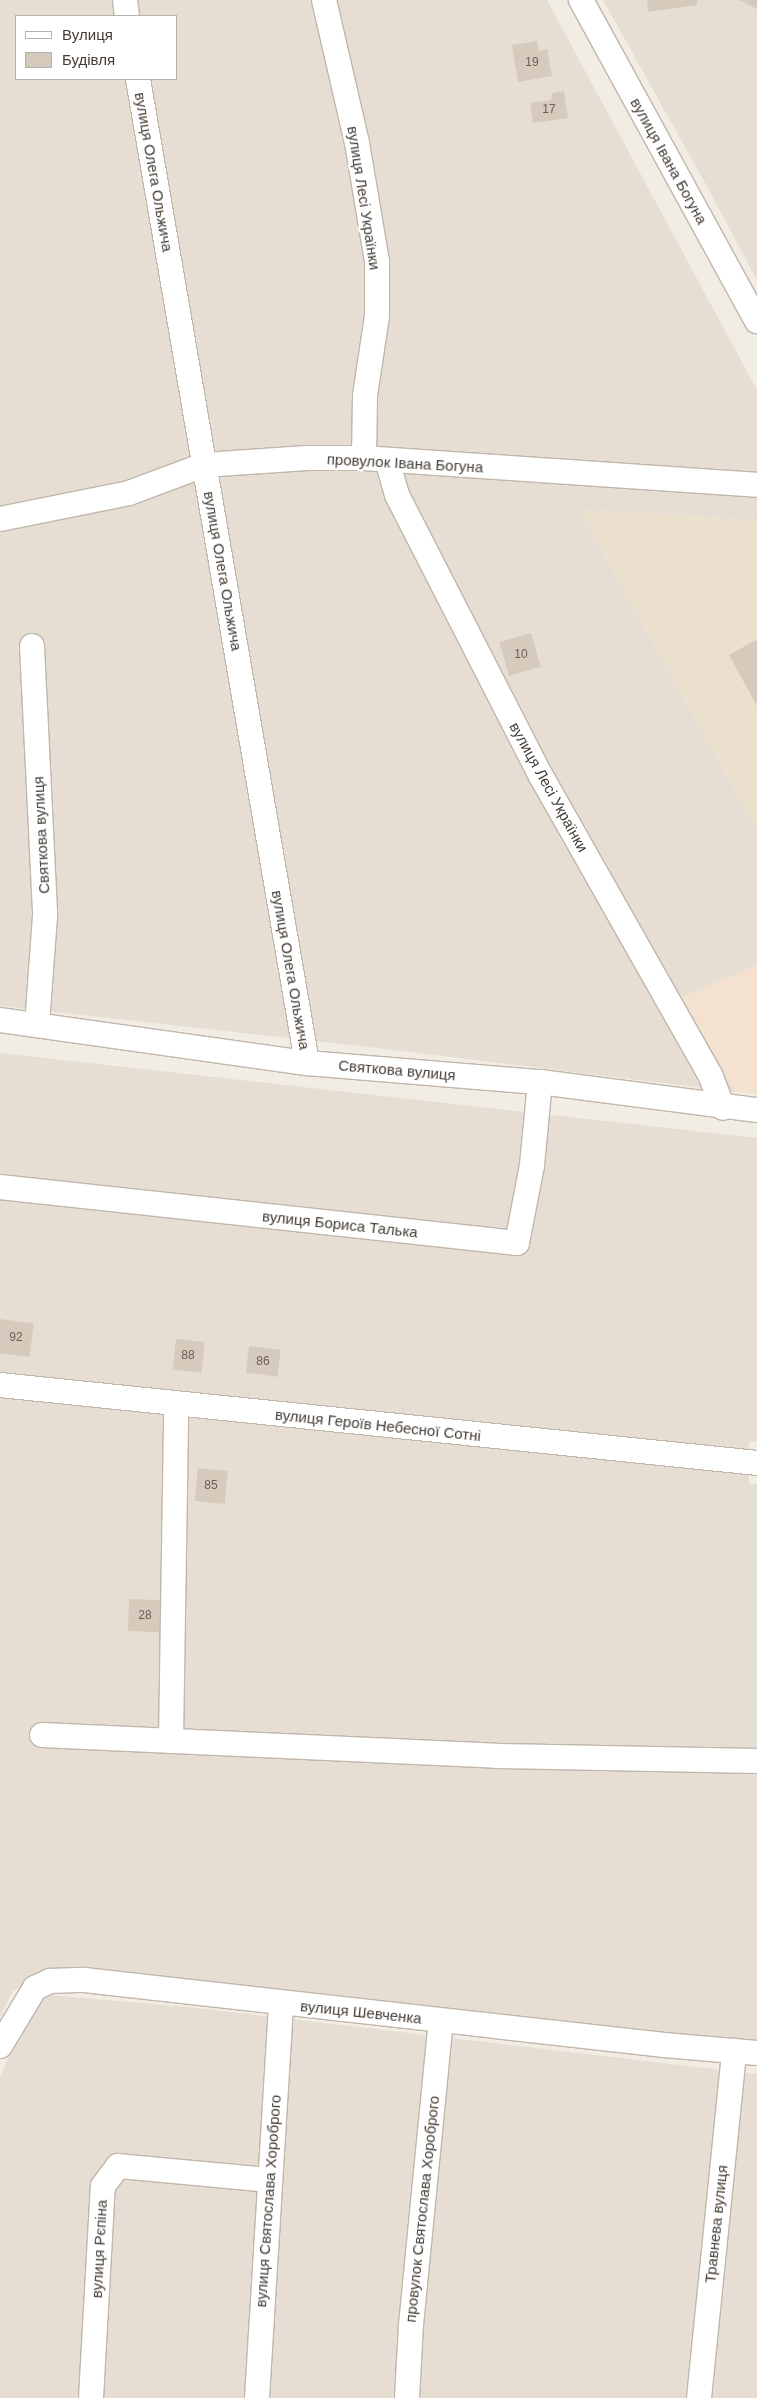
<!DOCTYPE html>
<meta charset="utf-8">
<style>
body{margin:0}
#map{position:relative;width:757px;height:2398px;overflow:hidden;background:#f2ede4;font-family:Helvetica,sans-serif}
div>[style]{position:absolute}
.residential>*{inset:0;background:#e6ded2}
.commercial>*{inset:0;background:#f4e1cf}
.industrial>*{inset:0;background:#e4ded9;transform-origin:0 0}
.education>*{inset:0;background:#ebe0ce}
.building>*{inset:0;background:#d6cabd;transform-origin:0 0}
.roads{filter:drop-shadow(1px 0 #c0b6aa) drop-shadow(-1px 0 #c0b6aa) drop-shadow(0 1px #c0b6aa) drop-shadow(0 -1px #c0b6aa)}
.minor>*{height:24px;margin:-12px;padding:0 12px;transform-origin:12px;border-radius:12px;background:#fff}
span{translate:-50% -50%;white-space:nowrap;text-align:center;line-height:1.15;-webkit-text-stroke:4.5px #fff;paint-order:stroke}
.number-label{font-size:12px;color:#686056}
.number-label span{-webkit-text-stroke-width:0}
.street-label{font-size:15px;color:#443c34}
.legend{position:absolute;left:15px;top:15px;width:162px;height:65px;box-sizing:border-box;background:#fff;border:1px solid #b4b1ae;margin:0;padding:6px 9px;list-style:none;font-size:15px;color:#443c34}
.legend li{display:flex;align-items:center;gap:10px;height:25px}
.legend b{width:25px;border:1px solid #b4b1ae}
</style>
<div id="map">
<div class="residential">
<div style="clip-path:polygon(evenodd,0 0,547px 0,757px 390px,757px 520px,579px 509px,757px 830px,757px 965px,682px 997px,736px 1092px,368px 1047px,0 1006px,0 0,16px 16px,176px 16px,176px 79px,16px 79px,16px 16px)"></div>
<div style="clip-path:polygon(603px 0,757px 0,757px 280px,704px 181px)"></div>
<div style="clip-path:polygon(0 1053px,757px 1138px,757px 1441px,749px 1441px,748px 1754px,757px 1756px,757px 2041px,40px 1974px,13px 1991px,0 2017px)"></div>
<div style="clip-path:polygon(51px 1995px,197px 2008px,757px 2074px,757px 2398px,0 2398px,0 2078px,15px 2042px,22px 2038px,31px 2007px)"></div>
</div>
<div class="commercial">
<div style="clip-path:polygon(757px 965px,757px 1094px,736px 1092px,682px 997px)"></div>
</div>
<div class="industrial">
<div style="left:748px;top:1484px;width:9px;height:271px"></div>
</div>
<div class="education">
<div style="clip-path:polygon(579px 509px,757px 520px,757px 830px)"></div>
</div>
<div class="building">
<div style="clip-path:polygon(647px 0,697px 0,697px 5px,648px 12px)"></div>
<div style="clip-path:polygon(739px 0,757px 0,757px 9px)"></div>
<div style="clip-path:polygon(537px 41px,539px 51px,547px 49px,552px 76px,518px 82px,512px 45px)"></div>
<div style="clip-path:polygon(564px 91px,568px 118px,533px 123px,530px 103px,551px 100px,552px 93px)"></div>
<div style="left:531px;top:633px;width:35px;height:33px;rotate:74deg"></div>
<div style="clip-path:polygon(756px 640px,757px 641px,757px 706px,729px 655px)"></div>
<div style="left:0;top:1319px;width:34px;height:34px;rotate:7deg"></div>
<div style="left:176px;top:1339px;width:29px;height:31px;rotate:6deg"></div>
<div style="left:249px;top:1346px;width:32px;height:27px;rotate:7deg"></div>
<div style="left:198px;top:1468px;width:30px;height:33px;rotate:6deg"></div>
<div style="left:129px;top:1599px;width:34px;height:32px;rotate:2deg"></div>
</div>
<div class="roads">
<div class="minor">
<div style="left:125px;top:0;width:16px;rotate:83deg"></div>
<div style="left:324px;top:0;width:147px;rotate:77deg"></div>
<div style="left:357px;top:143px;width:120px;rotate:80.4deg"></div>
<div style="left:377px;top:261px;width:55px;rotate:90deg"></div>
<div style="left:377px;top:316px;width:80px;rotate:98.6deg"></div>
<div style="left:365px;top:395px;width:63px;rotate:90.9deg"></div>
<div style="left:581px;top:0;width:366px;rotate:61.3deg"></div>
<div style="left:138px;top:79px;width:998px;rotate:80.25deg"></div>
<div style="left:387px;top:460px;width:36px;rotate:74deg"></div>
<div style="left:397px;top:495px;width:316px;rotate:62.9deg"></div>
<div style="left:541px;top:776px;width:346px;rotate:60.5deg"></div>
<div style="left:711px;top:1077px;width:33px;rotate:69deg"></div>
<div style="left:0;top:519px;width:132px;rotate:-11.4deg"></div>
<div style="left:129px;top:493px;width:80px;rotate:-20.5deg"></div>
<div style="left:204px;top:465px;width:103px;rotate:-3.9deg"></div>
<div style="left:307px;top:458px;width:57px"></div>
<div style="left:364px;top:458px;width:394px;rotate:3.9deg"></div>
<div style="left:32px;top:646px;width:270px;rotate:87.2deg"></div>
<div style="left:45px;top:916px;width:108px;rotate:94.2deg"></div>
<div style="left:0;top:1020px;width:310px;rotate:8deg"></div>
<div style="left:307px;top:1063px;width:234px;rotate:4.7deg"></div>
<div style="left:540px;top:1082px;width:219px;rotate:7.4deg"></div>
<div style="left:0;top:1187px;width:520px;rotate:6.18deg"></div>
<div style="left:517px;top:1243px;width:79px;rotate:-79.1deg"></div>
<div style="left:532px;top:1165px;width:83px;rotate:-84.5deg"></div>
<div style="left:0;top:1385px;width:761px;rotate:5.88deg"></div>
<div style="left:42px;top:1735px;width:455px;rotate:2.6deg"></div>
<div style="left:497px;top:1756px;width:260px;rotate:1.1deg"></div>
<div style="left:171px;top:1741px;width:336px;rotate:-89.1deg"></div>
<div style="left:0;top:2046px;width:68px;rotate:-58.9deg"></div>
<div style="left:35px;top:1988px;width:17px;rotate:-25deg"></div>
<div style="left:50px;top:1981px;width:34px;rotate:-2deg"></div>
<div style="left:84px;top:1980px;width:584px;rotate:6.39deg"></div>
<div style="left:664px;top:2045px;width:93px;rotate:4.9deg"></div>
<div style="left:91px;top:2398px;width:212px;rotate:-86.8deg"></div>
<div style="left:103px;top:2186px;width:25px;rotate:-53deg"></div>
<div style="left:118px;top:2166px;width:152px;rotate:5.3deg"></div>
<div style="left:257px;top:2398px;width:395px;rotate:-86.5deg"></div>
<div style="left:407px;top:2398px;width:73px;rotate:-86.9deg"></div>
<div style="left:411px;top:2325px;width:305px;rotate:-84.4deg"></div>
<div style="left:699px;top:2398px;width:349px;rotate:-84.2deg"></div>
</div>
</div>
<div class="number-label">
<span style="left:532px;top:63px">19</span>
<span style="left:549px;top:110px">17</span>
<span style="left:521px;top:655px">10</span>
<span style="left:16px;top:1338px">92</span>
<span style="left:188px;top:1356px">88</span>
<span style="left:263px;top:1362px">86</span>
<span style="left:211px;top:1486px">85</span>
<span style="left:145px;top:1616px">28</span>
</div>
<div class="street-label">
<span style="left:669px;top:161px;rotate:61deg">вулиця Івана Богуна</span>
<span style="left:154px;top:172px;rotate:80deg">вулиця Олега Ольжича</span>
<span style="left:364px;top:198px;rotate:81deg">вулиця Лесі Українки</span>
<span style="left:405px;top:463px;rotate:3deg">провулок Івана Богуна</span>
<span style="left:223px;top:571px;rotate:80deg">вулиця Олега Ольжича</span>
<span style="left:549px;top:787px;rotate:61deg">вулиця Лесі Українки</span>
<span style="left:41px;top:835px;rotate:-93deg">Святкова вулиця</span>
<span style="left:291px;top:970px;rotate:80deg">вулиця Олега Ольжича</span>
<span style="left:397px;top:1070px;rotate:5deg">Святкова вулиця</span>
<span style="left:340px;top:1224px;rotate:6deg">вулиця Бориса Талька</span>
<span style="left:378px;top:1425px;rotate:6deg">вулиця Героїв Небесної Сотні</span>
<span style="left:361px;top:2012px;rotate:6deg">вулиця Шевченка</span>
<span style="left:268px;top:2201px;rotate:-86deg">вулиця Святослава Хороброго</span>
<span style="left:422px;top:2209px;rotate:-84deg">провулок Святослава Хороброго</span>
<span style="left:716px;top:2224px;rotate:-84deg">Травнева вулиця</span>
<span style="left:99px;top:2249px;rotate:-87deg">вулиця Рєпіна</span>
</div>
<ul class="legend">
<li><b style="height:6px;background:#fff"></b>Вулиця</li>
<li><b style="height:14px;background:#d6cabd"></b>Будівля</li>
</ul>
</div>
